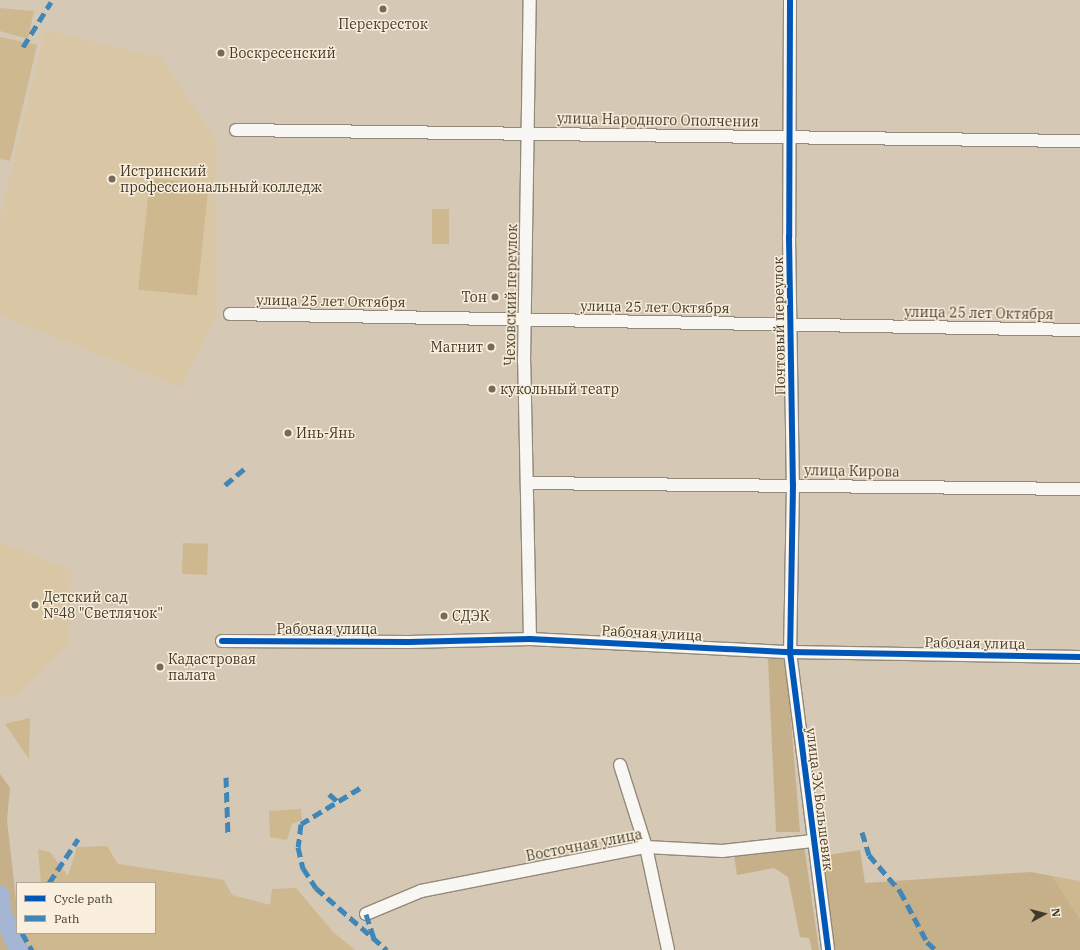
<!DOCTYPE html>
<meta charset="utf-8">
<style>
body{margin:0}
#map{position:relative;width:1080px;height:950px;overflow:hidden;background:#d5c8b4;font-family:"IBM Plex Serif",serif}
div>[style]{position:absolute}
.built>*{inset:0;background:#d9c6a5}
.green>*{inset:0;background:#ceb890;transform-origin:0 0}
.forest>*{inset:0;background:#c6b089}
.river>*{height:19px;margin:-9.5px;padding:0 9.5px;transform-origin:9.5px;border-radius:9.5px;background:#a5b6d4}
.roads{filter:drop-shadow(1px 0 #92897a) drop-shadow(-1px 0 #92897a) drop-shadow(0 1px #92897a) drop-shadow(0 -1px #92897a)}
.minor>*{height:12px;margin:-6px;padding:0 6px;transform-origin:6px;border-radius:6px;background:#f9f7f4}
.quiet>*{height:5px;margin-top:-2.5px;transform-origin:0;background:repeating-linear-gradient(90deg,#4087b8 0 10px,transparent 0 15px)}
.cycleway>*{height:6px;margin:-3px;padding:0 3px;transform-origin:3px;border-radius:3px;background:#0057b8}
.dots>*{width:11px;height:11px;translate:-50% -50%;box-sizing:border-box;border:2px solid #faefdc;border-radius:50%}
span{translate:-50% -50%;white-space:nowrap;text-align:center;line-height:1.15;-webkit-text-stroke:3px #faefdc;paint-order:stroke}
.poi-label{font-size:14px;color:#41392a}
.left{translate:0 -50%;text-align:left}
.right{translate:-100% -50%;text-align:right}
.street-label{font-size:14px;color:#41392a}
.legend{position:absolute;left:16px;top:882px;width:140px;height:52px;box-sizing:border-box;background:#faefdc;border:1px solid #b0a695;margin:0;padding:5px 7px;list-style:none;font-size:12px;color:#41392a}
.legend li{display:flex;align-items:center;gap:8px;height:20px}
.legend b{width:20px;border:1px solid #b0a695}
.north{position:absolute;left:1024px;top:894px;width:40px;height:40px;-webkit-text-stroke:3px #faefdc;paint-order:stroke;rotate:83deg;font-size:11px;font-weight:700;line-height:16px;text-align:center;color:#41392a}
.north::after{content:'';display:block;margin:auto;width:14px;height:18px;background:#41392a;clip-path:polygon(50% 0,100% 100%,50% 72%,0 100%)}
</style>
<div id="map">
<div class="built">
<div style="clip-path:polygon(45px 30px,161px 58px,215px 139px,216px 315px,181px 387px,0 315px,0 218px)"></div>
<div style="clip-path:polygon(0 543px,71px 569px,69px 641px,16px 695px,0 697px)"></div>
</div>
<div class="green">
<div style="clip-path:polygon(0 8px,34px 11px,28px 39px,0 31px)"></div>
<div style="clip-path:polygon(0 37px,37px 45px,10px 161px,0 159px)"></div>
<div style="left:150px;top:178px;width:59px;height:112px;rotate:6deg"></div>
<div style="left:432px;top:209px;width:17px;height:35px"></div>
<div style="left:183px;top:543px;width:25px;height:31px;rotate:2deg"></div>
<div style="clip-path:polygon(30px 718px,29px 759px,5px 724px)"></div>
<div style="clip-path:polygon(301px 809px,302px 820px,292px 824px,287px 840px,270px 837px,269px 811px)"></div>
<div style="clip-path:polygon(107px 846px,118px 864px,224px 880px,232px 895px,270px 905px,272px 889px,296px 888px,333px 932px,355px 950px,22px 950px,20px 933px,155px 933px,155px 883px,41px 883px,38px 849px,50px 852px,68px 876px,77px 847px)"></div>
<div style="clip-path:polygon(1052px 876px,1080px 881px,1080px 919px)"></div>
</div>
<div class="forest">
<div style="clip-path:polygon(786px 658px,800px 832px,776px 832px,768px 659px)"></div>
<div style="clip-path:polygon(0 774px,10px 788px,7px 820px,17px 910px,17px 933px,20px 933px,22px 950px,0 950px)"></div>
<div style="clip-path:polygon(804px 845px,819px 950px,812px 950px,809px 938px,800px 937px,788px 877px,774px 868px,737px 875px,734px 855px)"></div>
<div style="clip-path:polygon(860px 850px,865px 883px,1031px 872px,1052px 876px,1080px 919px,1080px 950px,828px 950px,815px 857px)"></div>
</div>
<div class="river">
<div style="left:0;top:895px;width:17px;rotate:87deg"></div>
<div style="left:1px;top:912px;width:42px;rotate:64.7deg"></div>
</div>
<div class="roads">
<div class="minor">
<div style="left:790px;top:0;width:237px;rotate:90.2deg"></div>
<div style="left:789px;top:237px;width:248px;rotate:89.1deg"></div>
<div style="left:793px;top:485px;width:167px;rotate:91deg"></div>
<div style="left:790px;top:652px;width:300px;rotate:82.7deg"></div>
<div style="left:236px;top:130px;width:844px;rotate:0.75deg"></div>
<div style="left:230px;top:314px;width:850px;rotate:1.08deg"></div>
<div style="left:527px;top:483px;width:553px;rotate:0.62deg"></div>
<div style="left:530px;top:639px;width:277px;rotate:-91.2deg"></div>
<div style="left:524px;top:362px;width:362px;rotate:-89.1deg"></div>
<div style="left:222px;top:641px;width:187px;rotate:0.3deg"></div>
<div style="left:409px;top:642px;width:121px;rotate:-1.4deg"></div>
<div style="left:530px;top:639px;width:260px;rotate:2.9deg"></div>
<div style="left:790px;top:652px;width:290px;rotate:1deg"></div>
<div style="left:620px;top:765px;width:86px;rotate:72.4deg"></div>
<div style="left:646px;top:847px;width:105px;rotate:77.9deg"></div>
<div style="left:366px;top:914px;width:60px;rotate:-22.7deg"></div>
<div style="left:421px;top:891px;width:229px;rotate:-11.1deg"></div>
<div style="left:646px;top:847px;width:76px;rotate:3deg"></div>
<div style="left:722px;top:851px;width:91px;rotate:-6.3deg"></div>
</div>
</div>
<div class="quiet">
<div style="left:23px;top:47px;width:53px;rotate:-58.1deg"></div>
<div style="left:225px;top:485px;width:25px;rotate:-40deg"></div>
<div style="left:226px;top:777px;width:59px;rotate:88.1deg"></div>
<div style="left:360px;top:788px;width:69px;rotate:148.6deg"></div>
<div style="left:301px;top:824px;width:23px;rotate:97deg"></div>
<div style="left:298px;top:847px;width:22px;rotate:77deg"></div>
<div style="left:303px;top:868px;width:24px;rotate:57deg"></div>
<div style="left:316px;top:888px;width:94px;rotate:41.1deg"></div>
<div style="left:329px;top:794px;width:11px;rotate:41deg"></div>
<div style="left:862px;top:832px;width:24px;rotate:73deg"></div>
<div style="left:869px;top:855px;width:48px;rotate:49.3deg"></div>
<div style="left:900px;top:891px;width:58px;rotate:62.1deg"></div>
<div style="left:927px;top:942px;width:12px;rotate:42deg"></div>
<div style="left:49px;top:883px;width:53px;rotate:-56.6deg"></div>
<div style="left:366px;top:914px;width:28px;rotate:72deg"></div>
<div style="left:22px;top:933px;width:20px;rotate:60deg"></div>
</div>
<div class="cycleway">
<div style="left:790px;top:0;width:237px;rotate:90.2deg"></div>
<div style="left:789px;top:237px;width:248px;rotate:89.1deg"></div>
<div style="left:793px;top:485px;width:167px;rotate:91deg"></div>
<div style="left:790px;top:652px;width:300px;rotate:82.7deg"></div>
<div style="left:222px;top:641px;width:187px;rotate:0.3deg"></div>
<div style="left:409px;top:642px;width:121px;rotate:-1.4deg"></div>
<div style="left:530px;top:639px;width:260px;rotate:2.9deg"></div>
<div style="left:790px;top:652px;width:290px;rotate:1deg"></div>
</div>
<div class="dots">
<div style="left:383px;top:9px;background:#756b5a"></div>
<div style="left:221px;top:53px;background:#756b5a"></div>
<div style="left:112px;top:179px;background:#756b5a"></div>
<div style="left:495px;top:297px;background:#756b5a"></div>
<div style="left:491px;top:347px;background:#756b5a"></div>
<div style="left:492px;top:389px;background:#756b5a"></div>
<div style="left:288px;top:433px;background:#756b5a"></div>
<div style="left:35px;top:605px;background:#756b5a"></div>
<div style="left:444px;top:616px;background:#756b5a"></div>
<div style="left:160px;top:667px;background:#756b5a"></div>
</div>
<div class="poi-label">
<span style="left:383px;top:24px">Перекресток</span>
<span class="left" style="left:229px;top:53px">Воскресенский</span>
<span class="left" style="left:120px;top:179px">Истринский<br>профессиональный колледж</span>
<span class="right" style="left:487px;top:297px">Тон</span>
<span class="right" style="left:483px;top:347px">Магнит</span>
<span class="left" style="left:500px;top:389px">кукольный театр</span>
<span class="left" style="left:296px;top:433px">Инь-Янь</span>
<span class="left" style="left:43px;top:605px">Детский сад<br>№48 "Светлячок"</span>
<span class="left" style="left:452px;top:616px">СДЭК</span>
<span class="left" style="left:168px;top:667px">Кадастровая<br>палата</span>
</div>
<div class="street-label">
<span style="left:658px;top:120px;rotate:1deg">улица Народного Ополчения</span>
<span style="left:511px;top:295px;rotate:-89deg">Чеховский переулок</span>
<span style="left:331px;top:301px;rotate:1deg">улица 25 лет Октября</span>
<span style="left:655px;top:307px;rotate:1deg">улица 25 лет Октября</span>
<span style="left:979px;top:313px;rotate:1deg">улица 25 лет Октября</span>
<span style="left:779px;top:326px;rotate:-91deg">Почтовый переулок</span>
<span style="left:852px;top:471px;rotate:1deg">улица Кирова</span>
<span style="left:327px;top:629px">Рабочая улица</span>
<span style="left:652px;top:633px;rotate:3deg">Рабочая улица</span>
<span style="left:975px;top:643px;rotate:1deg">Рабочая улица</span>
<span style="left:820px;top:799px;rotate:83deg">улица ЭХ Большевик</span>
<span style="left:584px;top:845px;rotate:-11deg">Восточная улица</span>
</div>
<ul class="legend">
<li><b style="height:5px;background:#0057b8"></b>Cycle path</li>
<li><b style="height:5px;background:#4087b8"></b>Path</li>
</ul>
<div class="north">N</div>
</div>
